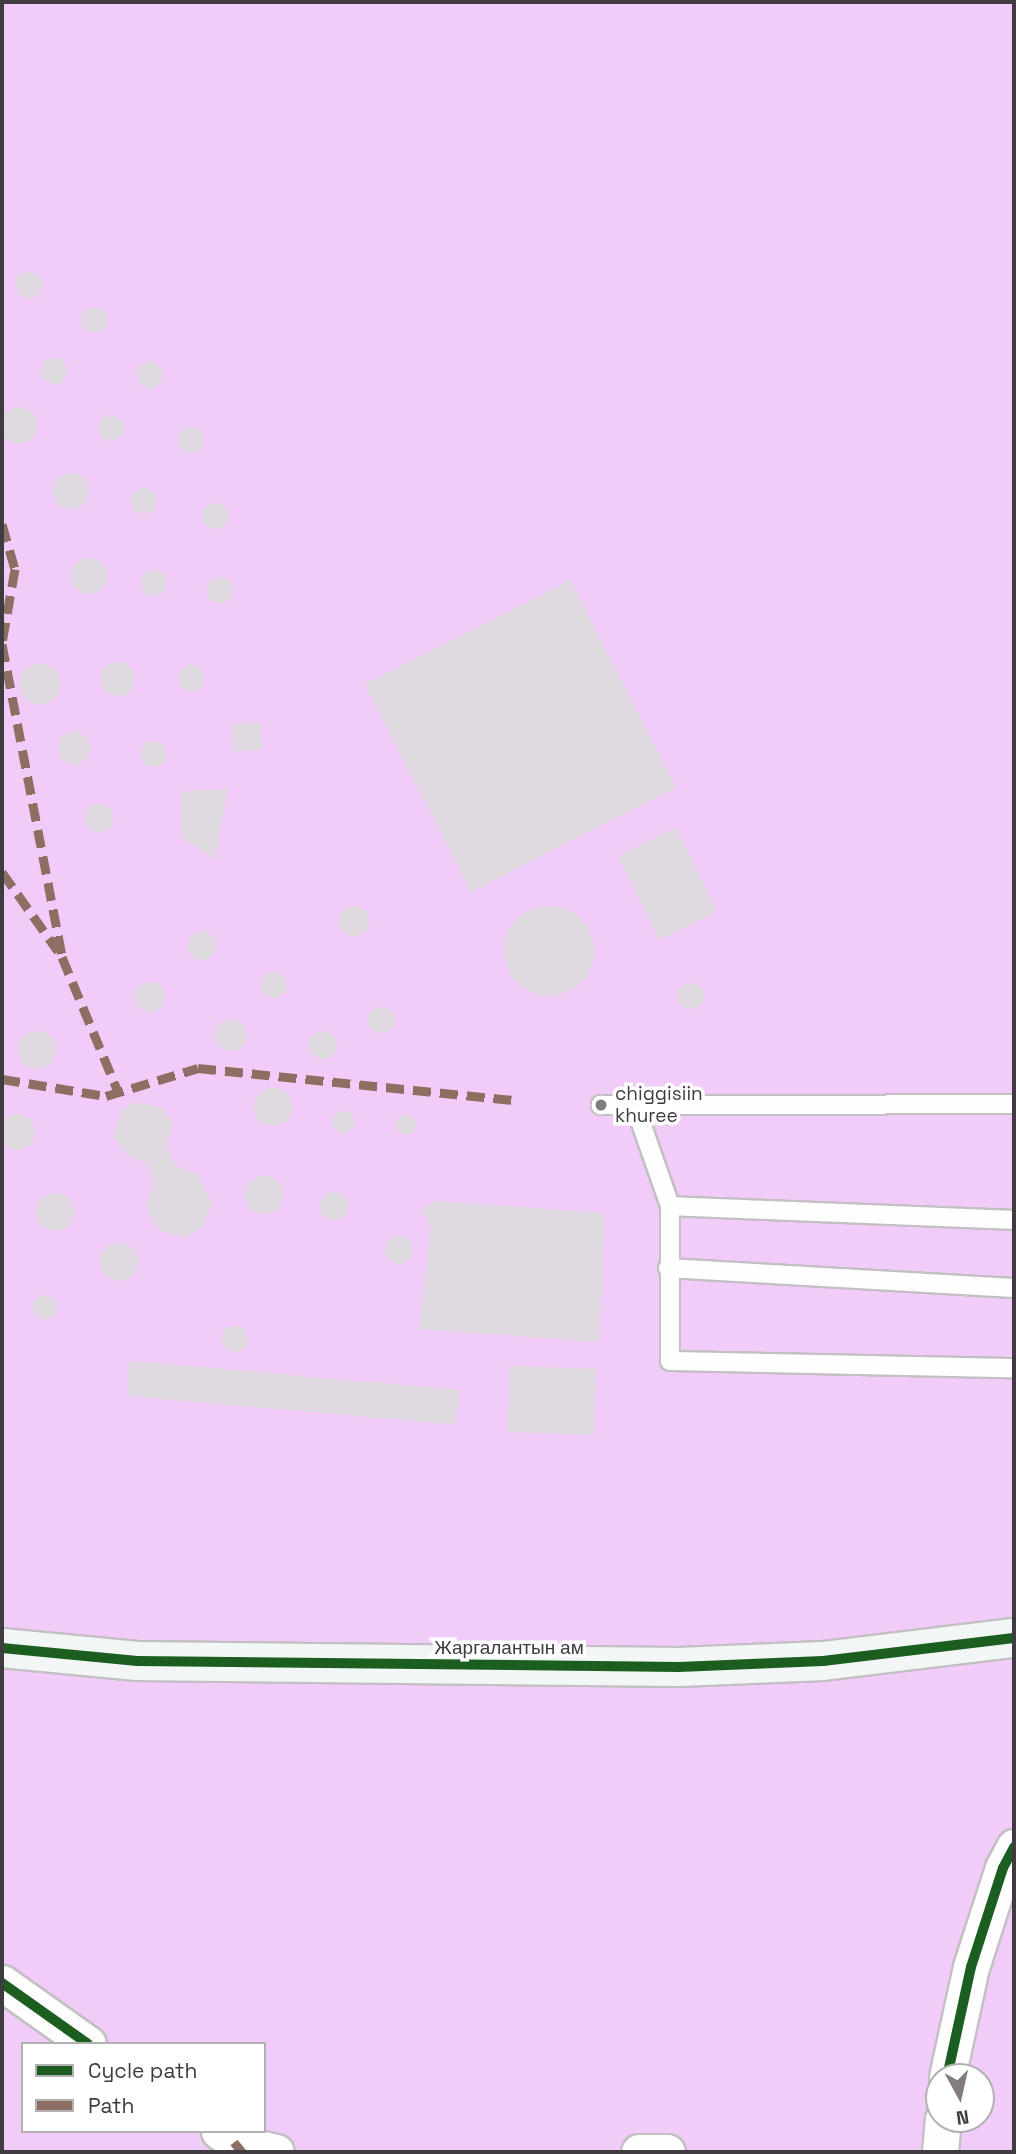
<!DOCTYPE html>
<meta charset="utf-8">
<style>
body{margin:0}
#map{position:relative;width:1016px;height:2154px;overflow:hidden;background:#fcf7fc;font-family:"Space Grotesk",sans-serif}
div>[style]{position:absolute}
.green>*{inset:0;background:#f2ccf8}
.building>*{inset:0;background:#dfdadf;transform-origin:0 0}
.round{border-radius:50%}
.roads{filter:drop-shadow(2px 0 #c4bfc4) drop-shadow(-2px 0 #c4bfc4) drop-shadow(0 2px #c4bfc4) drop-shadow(0 -2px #c4bfc4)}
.lane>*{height:18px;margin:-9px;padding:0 9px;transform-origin:9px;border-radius:9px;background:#fffeff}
.street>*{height:35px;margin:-17.5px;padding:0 17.5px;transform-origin:17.5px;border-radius:17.5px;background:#fffeff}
.secondary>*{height:38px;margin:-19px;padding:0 19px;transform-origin:19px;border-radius:19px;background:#f2f6f5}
.quiet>*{height:9px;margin-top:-4.5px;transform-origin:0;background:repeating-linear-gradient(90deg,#8d6e63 0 18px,transparent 0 27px)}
.cycleway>*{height:10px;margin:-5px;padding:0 5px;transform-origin:5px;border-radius:5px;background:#1b5e20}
.dots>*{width:19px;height:19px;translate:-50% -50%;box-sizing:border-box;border:4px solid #fff;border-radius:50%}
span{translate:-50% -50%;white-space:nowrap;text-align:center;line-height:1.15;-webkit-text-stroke:7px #fff;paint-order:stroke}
.poi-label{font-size:19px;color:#403a41}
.left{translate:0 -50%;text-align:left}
.street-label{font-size:19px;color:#403a41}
.frame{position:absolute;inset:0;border:4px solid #403a41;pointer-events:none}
.legend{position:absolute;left:21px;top:2042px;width:245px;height:91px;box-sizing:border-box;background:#fff;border:2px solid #b3b0b3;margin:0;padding:9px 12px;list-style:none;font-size:21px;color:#403a41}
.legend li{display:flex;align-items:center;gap:14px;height:35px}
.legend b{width:35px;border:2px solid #b3b0b3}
.north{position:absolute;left:925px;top:2063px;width:70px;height:70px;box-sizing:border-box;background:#fff;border:2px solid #b3b0b3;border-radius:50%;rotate:172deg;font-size:19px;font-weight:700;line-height:28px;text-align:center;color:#403a41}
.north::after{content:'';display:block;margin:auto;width:24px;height:32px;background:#827c82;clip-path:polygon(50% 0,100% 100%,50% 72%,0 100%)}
</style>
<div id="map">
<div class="green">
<div style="clip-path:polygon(evenodd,2px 2px,1014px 2px,1014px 2152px,2px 2152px,2px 2px,23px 2044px,264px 2044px,264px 2131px,23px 2131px,23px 2044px,2px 2px,939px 2077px,981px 2077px,981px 2119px,939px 2119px,939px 2077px)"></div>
</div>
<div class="building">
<div class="round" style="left:16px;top:272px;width:26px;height:26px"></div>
<div class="round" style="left:81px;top:307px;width:26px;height:26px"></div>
<div class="round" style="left:41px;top:358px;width:26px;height:26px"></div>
<div class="round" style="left:137px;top:362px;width:26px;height:26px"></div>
<div class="round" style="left:1px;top:407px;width:36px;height:36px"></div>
<div class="round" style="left:98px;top:415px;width:26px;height:26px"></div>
<div class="round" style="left:178px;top:427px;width:26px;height:26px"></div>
<div class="round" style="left:53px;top:473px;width:36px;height:36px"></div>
<div class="round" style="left:131px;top:488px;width:26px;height:26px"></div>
<div class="round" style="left:202px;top:503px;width:26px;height:26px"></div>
<div class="round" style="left:71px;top:558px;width:36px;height:36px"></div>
<div class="round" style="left:141px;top:570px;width:26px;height:26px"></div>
<div class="round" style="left:207px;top:577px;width:26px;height:26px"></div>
<div style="left:570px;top:580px;width:233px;height:230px;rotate:63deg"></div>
<div class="round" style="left:101px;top:662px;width:34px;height:34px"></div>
<div class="round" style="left:20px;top:664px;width:40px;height:40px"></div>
<div class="round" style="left:178px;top:665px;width:26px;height:26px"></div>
<div style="left:261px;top:723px;width:27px;height:29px;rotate:88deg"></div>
<div class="round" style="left:58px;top:732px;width:32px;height:32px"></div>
<div class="round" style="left:141px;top:741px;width:26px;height:26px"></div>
<div style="clip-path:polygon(228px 788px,215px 860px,182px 837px,182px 792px)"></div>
<div class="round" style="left:85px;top:804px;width:28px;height:28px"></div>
<div style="left:676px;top:828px;width:93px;height:64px;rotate:64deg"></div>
<div class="round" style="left:339px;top:906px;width:30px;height:30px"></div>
<div class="round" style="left:504px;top:906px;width:90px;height:90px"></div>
<div class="round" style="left:188px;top:932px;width:28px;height:28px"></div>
<div class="round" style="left:261px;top:972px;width:26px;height:26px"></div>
<div class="round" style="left:135px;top:982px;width:30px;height:30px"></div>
<div class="round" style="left:678px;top:983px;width:26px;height:26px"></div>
<div class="round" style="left:368px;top:1007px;width:26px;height:26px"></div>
<div class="round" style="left:215px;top:1019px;width:32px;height:32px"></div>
<div class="round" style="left:309px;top:1031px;width:28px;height:28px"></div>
<div class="round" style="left:18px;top:1031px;width:38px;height:38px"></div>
<div class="round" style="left:254px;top:1088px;width:38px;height:38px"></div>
<div style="clip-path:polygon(137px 1102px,162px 1108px,173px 1124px,166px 1147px,176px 1166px,198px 1175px,212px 1203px,203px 1227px,184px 1238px,159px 1230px,146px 1208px,154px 1179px,145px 1162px,129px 1157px,113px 1136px,122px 1110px)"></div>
<div class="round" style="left:332px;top:1111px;width:22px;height:22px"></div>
<div class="round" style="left:-1px;top:1114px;width:36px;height:36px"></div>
<div class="round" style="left:396px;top:1115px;width:20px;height:20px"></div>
<div class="round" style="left:245px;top:1176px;width:38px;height:38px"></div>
<div class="round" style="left:320px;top:1192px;width:28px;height:28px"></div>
<div class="round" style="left:36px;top:1193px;width:38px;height:38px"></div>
<div style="clip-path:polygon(434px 1201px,605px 1213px,599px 1342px,419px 1329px,431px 1226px,422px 1211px)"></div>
<div class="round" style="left:385px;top:1236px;width:28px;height:28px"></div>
<div class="round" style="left:100px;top:1243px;width:38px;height:38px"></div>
<div class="round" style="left:33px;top:1295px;width:24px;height:24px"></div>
<div class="round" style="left:222px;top:1326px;width:26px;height:26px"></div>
<div style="left:130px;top:1361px;width:330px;height:35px;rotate:5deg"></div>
<div style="left:510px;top:1366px;width:86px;height:66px;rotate:2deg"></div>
</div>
<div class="roads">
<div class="lane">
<div style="left:601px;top:1105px;width:413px;rotate:-0.1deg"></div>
<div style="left:635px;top:1106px;width:106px;rotate:70.7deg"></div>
<div style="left:670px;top:1206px;width:155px;rotate:90deg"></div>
<div style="left:670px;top:1361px;width:344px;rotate:1.2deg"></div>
<div style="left:670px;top:1206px;width:344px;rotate:2.3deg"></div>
<div style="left:668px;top:1268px;width:347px;rotate:3.3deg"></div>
</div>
<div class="street">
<div style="left:2px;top:1983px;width:105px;rotate:35.3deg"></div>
<div style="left:947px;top:2077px;width:113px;rotate:-77.7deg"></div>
<div style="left:971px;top:1967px;width:104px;rotate:-72.1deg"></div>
<div style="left:1003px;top:1868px;width:24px;rotate:-62deg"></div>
<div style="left:219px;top:2131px;width:19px;rotate:36deg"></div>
<div style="left:234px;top:2142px;width:43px;rotate:13.4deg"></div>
<div style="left:639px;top:2152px;width:28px"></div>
<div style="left:940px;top:2152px;width:33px;rotate:-85deg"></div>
</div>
<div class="secondary">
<div style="left:2px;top:1648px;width:136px;rotate:5.5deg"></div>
<div style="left:137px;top:1661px;width:542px;rotate:0.63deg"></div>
<div style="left:679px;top:1667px;width:144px;rotate:-2.4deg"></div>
<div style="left:823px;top:1661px;width:192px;rotate:-6.9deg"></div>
</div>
</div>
<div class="quiet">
<div style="left:2px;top:524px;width:47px;rotate:73.9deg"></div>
<div style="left:15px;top:569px;width:75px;rotate:100deg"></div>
<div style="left:2px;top:644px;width:319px;rotate:79.1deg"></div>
<div style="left:62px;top:957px;width:148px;rotate:67.4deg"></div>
<div style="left:2px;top:872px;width:97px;rotate:54.7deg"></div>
<div style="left:2px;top:1079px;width:105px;rotate:9.3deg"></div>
<div style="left:106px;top:1096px;width:96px;rotate:-16.9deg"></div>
<div style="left:198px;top:1068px;width:315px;rotate:5.8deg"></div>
<div style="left:234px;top:2142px;width:13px;rotate:51deg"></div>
</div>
<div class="cycleway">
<div style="left:2px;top:1648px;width:136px;rotate:5.5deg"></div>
<div style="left:137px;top:1661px;width:542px;rotate:0.63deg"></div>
<div style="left:679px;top:1667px;width:144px;rotate:-2.4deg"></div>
<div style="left:823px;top:1661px;width:192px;rotate:-6.9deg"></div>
<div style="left:2px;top:1983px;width:105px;rotate:35.3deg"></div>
<div style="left:947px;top:2077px;width:113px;rotate:-77.7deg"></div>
<div style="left:971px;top:1967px;width:104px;rotate:-72.1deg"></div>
<div style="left:1003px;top:1868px;width:24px;rotate:-62deg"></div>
</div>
<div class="dots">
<div style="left:601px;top:1105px;background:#827c82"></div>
</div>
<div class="poi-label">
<span class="left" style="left:615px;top:1105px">chiggisiin<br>khuree</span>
</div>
<div class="street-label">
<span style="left:509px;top:1648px">Жаргалантын ам</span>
</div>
<div class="frame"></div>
<ul class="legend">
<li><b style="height:9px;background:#1b5e20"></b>Cycle path</li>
<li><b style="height:9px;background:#8d6e63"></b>Path</li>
</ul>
<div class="north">N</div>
</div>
